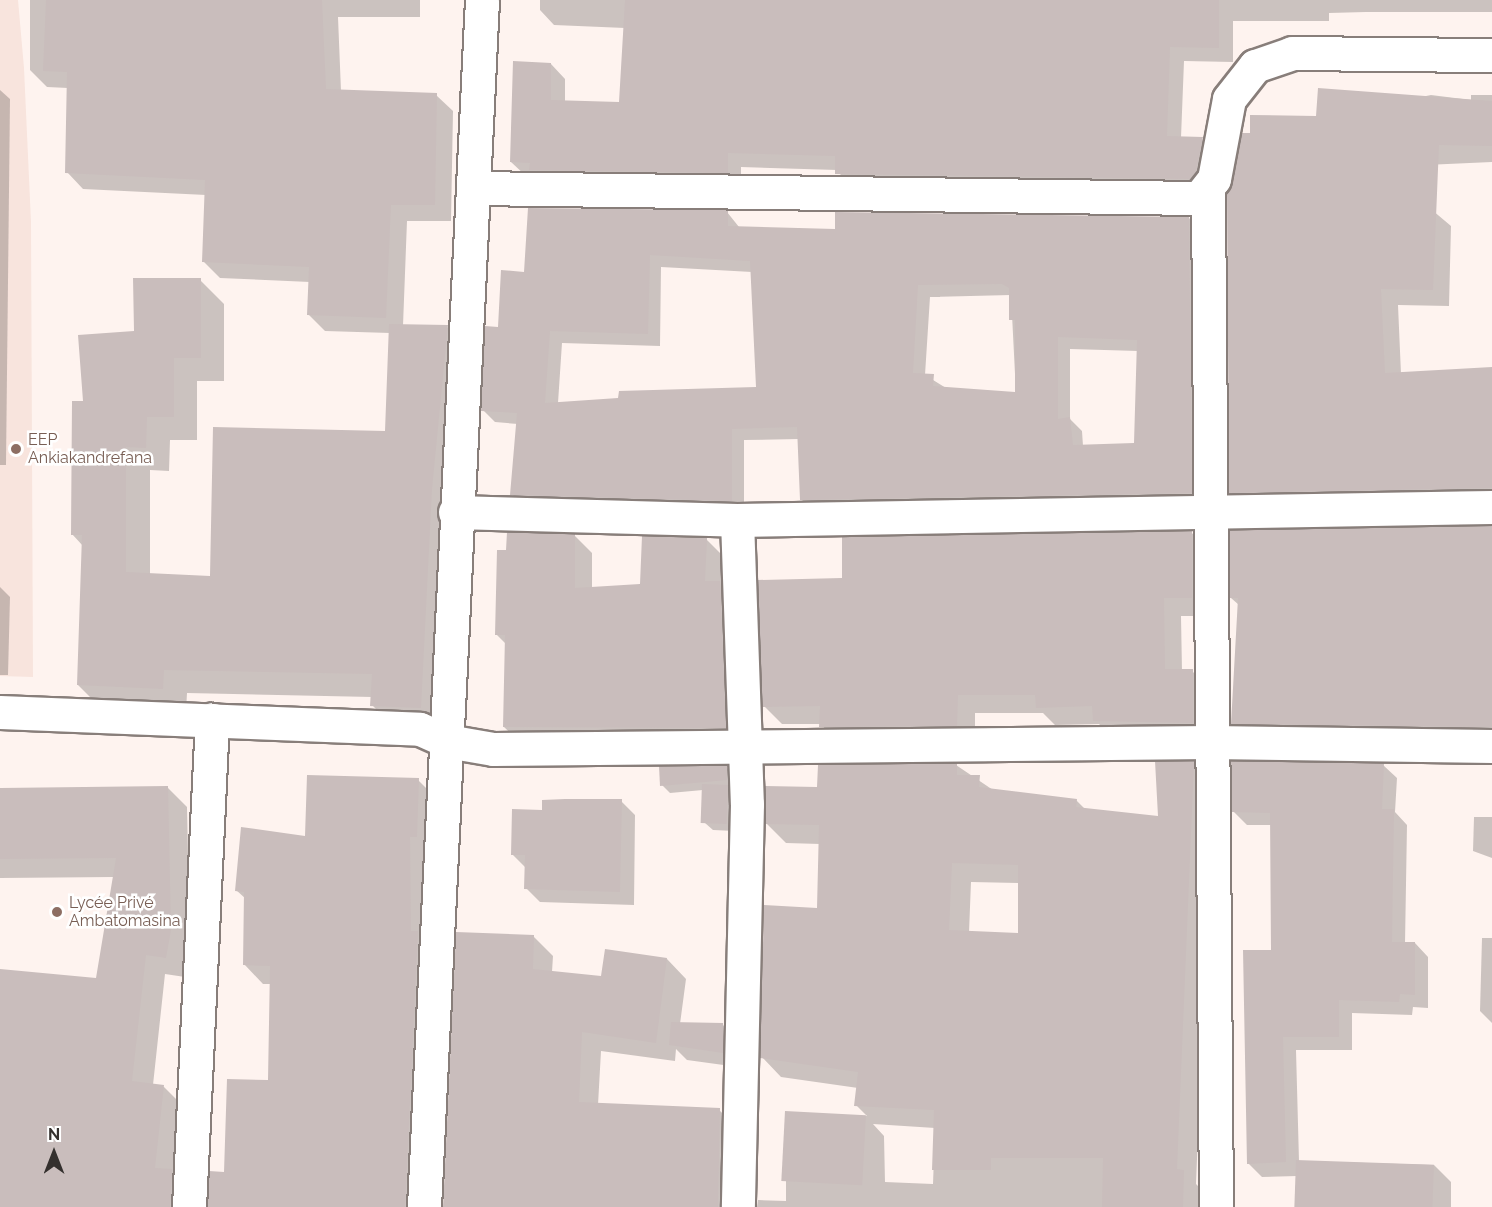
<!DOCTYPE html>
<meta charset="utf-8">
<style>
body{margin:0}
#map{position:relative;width:1492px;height:1207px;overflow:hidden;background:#fef3ef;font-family:Raleway,sans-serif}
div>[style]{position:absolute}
.built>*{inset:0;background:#f8e4dd}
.shadow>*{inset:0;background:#0003}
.building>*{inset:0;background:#c9bdbc;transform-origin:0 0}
.roads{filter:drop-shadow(2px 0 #887e7a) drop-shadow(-2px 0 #887e7a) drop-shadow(0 2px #887e7a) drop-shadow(0 -2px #887e7a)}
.street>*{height:33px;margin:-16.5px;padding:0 16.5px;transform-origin:16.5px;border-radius:16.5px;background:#fff}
.secondary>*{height:33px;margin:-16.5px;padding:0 16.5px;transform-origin:16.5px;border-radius:16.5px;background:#fff}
.dots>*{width:16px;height:16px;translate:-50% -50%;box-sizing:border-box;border:3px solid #fff;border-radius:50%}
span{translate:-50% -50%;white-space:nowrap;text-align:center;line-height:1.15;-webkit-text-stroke:5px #fff;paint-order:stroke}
.education-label{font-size:16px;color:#785e54}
.left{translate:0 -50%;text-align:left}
.north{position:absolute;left:24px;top:1123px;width:60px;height:60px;-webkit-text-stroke:4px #fff;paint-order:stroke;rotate:0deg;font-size:16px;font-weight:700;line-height:24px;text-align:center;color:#34302e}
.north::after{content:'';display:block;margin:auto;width:21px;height:27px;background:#34302e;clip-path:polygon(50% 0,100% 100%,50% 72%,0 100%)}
</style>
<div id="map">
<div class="built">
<div style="clip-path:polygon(0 0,18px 0,24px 68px,31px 222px,33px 677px,0 676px)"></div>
</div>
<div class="shadow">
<div style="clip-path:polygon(30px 0,420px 0,420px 17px,338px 17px,341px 91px,436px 95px,453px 111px,451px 221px,407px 221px,403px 326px,447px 327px,471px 351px,445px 731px,396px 729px,372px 705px,372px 697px,187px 693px,186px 712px,102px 709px,78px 685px,83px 546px,72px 534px,84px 402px,135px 333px,200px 280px,224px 304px,224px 381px,197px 381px,197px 440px,170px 440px,169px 471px,150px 470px,150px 574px,211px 577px,386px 433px,390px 333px,325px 331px,308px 314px,310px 282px,220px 278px,204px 262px,206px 195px,83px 189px,67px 172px,68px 88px,47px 87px,30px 70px)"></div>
<div style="clip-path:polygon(540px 0,1492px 0,1492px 12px,1366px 12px,1329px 13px,1329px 21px,1233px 21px,1233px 62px,1184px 61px,1181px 138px,1202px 139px,1216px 153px,1204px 193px,851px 188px,837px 170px,741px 167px,741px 187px,526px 176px,511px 162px,551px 64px,565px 79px,565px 102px,620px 104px,625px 28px,554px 25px,540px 10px)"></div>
<div style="clip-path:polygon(0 90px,10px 99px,6px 465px,0 465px)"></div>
<div style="clip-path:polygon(1431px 95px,1471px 100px,1471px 95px,1492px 95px,1492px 162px,1381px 167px,1451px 226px,1449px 306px,1398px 305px,1401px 374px,1492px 368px,1492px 505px,1248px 509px,1231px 492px,1317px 118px)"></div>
<div style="clip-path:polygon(evenodd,727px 212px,739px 227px,837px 230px,1189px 218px,1201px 230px,1203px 505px,814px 512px,802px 500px,799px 439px,744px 440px,744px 513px,524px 506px,512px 494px,518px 424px,495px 422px,483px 410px,499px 328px,526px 273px,727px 212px,661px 267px,752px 272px,758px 389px,558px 403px,562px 343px,660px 346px,661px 267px,727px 212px,1011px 295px,1016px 394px,946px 388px,925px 375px,930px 297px,1011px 295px,727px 212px,1070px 349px,1138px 351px,1135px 445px,1083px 446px,1082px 431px,1070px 419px,1070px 349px)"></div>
<div style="clip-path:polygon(1492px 527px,1492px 746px,1250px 740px,1232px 723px,1239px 605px,1231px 598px)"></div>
<div style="clip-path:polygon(1191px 532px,1209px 551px,1210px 616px,1181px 616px,1182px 671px,1192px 671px,1210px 689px,1211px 741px,1113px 738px,1099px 724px,1055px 725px,1043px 713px,975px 713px,975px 743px,839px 745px,821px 724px,782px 724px,764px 706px,843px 580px)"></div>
<div style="clip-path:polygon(575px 536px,592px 553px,592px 588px,642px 585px,706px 539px,724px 557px,723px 586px,737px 600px,742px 745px,522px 744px,504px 727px,507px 645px,496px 634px,507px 552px)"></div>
<div style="clip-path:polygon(0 587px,10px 597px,8px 675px,0 675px)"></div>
<div style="clip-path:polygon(evenodd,1193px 762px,1212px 782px,1196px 1184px,1203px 1191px,1202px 1207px,757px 1207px,758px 1200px,786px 1201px,786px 1113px,867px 1116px,856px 1105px,858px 1088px,781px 1077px,762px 1057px,819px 909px,820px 844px,786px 843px,767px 824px,818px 789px,956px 765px,993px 790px,1076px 800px,1086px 810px,1159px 818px,1193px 762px,971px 882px,1020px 883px,1020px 935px,969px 933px,971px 882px,1193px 762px,873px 1124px,935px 1128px,933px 1184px,885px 1182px,884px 1136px,873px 1124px)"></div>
<div style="clip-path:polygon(1383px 765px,1397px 778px,1395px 812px,1407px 825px,1405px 944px,1415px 943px,1428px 957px,1428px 1008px,1413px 1007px,1412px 1015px,1352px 1013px,1352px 1050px,1296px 1050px,1299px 1161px,1434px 1165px,1451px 1182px,1451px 1207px,1296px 1207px,1297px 1176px,1262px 1177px,1248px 1163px,1272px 951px,1271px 825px,1247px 825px,1233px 811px)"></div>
<div style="clip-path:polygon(726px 767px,734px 775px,734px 787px,728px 788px,735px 794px,735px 831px,713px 830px,705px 823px,703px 790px,670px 793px,662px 785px)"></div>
<div style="clip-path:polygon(418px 780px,437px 799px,428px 1207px,207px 1207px,211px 1173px,225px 1174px,269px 1082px,271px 984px,263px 984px,244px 964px,246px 899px,236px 890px,306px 837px)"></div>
<div style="clip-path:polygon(168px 788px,187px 807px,190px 950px,185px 977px,165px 974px,153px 1085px,164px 1087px,183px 1106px,191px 1207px,0 1207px,0 970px,97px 980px,114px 877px,0 878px,0 790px)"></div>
<div style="clip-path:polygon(621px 801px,635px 815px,634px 905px,540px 902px,526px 888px,526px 868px,512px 854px,544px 812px)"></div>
<div style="clip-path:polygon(1474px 817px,1492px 817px,1492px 858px,1473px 851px)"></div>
<div style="clip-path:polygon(533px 936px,553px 956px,552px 972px,602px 977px,667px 959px,686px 979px,680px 1024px,723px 1025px,738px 1041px,738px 1067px,687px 1060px,676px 1049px,675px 1061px,601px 1051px,598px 1105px,719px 1110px,739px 1129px,738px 1207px,444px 1207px)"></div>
<div style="clip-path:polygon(1482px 938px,1492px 938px,1492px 1023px,1480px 1011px)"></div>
</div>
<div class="building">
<div style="clip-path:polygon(46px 0,322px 0,326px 89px,437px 93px,435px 205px,391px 205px,386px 318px,307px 315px,309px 267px,202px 262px,205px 180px,65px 173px,67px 72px,43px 71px)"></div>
<div style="clip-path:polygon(625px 0,1219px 0,1219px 48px,1170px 47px,1167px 136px,1203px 137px,1196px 171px,1190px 179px,835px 174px,835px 156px,728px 153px,728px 173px,529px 170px,530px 163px,510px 162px,513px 61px,551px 63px,551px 100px,619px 102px)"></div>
<div style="clip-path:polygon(1318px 88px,1492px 101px,1492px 146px,1439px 145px,1433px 290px,1381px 289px,1385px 373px,1492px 367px,1492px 488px,1229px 493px,1227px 193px,1242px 133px,1250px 133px,1250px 115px,1316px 116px)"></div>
<div style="clip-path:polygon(evenodd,528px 208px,728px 210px,728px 226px,835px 229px,835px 212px,1189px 217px,1192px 493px,800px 500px,797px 427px,732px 429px,732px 501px,510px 495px,517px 413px,481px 411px,485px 326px,498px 327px,501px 270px,524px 272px,528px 208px,650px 255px,750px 261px,756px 387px,619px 391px,618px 398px,545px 403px,550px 331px,648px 334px,650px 255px,528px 208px,1002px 284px,1009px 288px,1009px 320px,1015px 320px,1015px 392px,933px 386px,934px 374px,913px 373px,918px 285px,1002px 284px,528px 208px,1058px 337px,1137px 340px,1134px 443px,1073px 445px,1070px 417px,1058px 419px,1058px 337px)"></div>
<div style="clip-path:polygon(133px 278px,201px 278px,201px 358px,174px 358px,174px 417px,147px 417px,146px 448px,126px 447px,126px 572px,210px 576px,213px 427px,385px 431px,389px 324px,448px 325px,432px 489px,421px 708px,370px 706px,372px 674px,164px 670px,163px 689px,77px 685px,82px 535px,71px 535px,72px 401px,83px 401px,78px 335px,134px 331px)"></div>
<div style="clip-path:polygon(1492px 526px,1492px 727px,1231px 724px,1238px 598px,1230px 598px,1229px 530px)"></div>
<div style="clip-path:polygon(1192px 531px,1192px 598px,1164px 598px,1165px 669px,1193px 669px,1193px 723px,1093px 721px,1092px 706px,1036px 708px,1035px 695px,958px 695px,957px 726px,819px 727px,820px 706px,762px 707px,758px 580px,842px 578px,842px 537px)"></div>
<div style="clip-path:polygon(507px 532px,575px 534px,575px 588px,640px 584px,642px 536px,707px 538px,705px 581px,720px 581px,726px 728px,503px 727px,505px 635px,495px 635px,497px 550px,506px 550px)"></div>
<div style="clip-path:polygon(evenodd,1155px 761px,1194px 761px,1177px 1169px,1184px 1170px,1183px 1207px,1102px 1207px,1103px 1158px,991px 1158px,991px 1170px,932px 1170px,934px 1110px,854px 1106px,858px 1072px,760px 1058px,764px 905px,817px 908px,819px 825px,765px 824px,765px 786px,817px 787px,818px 765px,957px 763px,957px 775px,980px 775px,979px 787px,1077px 799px,1076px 807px,1158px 816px,1155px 761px,952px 863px,1018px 865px,1018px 933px,949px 930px,952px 863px)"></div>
<div style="clip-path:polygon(1231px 761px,1384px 763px,1382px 809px,1394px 809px,1392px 942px,1415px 942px,1415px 995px,1400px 994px,1399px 1002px,1339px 1000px,1339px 1037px,1283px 1037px,1286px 1162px,1247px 1164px,1243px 950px,1271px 950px,1270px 813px,1232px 812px)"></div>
<div style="clip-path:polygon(727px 765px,727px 780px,660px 786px,659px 766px)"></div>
<div style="clip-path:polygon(307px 775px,419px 778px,417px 837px,410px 837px,411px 931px,418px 931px,405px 1207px,208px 1207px,209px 1171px,224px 1172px,227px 1079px,268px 1080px,270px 966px,243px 965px,244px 892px,235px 891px,241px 827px,305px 836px)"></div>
<div style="left:702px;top:784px;width:26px;height:39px;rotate:2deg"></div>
<div style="clip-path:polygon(168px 786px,171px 930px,166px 958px,146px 955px,132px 1081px,164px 1085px,155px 1168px,172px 1169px,170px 1207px,0 1207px,0 969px,96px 978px,116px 858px,0 859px,0 788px)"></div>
<div style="clip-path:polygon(565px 799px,622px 799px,620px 892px,524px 889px,525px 855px,511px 855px,512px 809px,542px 810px,542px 800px)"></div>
<div style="clip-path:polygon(456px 932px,534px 935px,533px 969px,601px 976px,605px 949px,667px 958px,656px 1043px,582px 1032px,579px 1102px,720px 1108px,718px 1207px,443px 1207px)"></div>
<div style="clip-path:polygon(671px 1022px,723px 1023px,723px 1053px,669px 1045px)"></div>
<div style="left:785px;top:1111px;width:81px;height:70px;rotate:3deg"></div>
<div style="left:1296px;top:1160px;width:138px;height:47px;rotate:2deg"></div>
</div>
<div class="roads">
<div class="street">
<div style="left:473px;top:188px;width:726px;rotate:0.79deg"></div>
<div style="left:1199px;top:198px;width:24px;rotate:-52deg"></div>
<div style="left:1214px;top:179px;width:81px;rotate:-79.4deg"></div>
<div style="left:1229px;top:99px;width:42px;rotate:-51.8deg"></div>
<div style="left:1255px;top:66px;width:39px;rotate:-19deg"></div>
<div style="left:1292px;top:53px;width:200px;rotate:0.6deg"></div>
<div style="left:1208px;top:192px;width:1015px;rotate:89.55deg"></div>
<div style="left:455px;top:512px;width:282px;rotate:1.6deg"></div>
<div style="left:737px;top:520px;width:755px;rotate:-0.99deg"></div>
<div style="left:737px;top:520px;width:284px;rotate:88deg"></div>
<div style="left:747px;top:804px;width:403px;rotate:91.3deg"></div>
<div style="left:0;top:712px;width:420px;rotate:2.3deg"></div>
<div style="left:420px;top:729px;width:30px;rotate:24deg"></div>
<div style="left:447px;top:741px;width:47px;rotate:9.9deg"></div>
<div style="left:493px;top:749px;width:718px;rotate:-0.56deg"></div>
<div style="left:1211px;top:742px;width:281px;rotate:0.8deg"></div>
<div style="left:189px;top:1207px;width:488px;rotate:-87.3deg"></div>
</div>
<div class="secondary">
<div style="left:424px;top:1207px;width:1208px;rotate:-87.25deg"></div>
</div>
</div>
<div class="dots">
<div style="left:16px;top:449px;background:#8d6e63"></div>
<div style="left:57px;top:912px;background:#8d6e63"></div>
</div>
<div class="education-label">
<span class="left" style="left:28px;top:449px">EEP<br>Ankiakandrefana</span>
<span class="left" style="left:69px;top:912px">Lycée Privé<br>Ambatomasina</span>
</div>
<div class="north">N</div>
</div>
